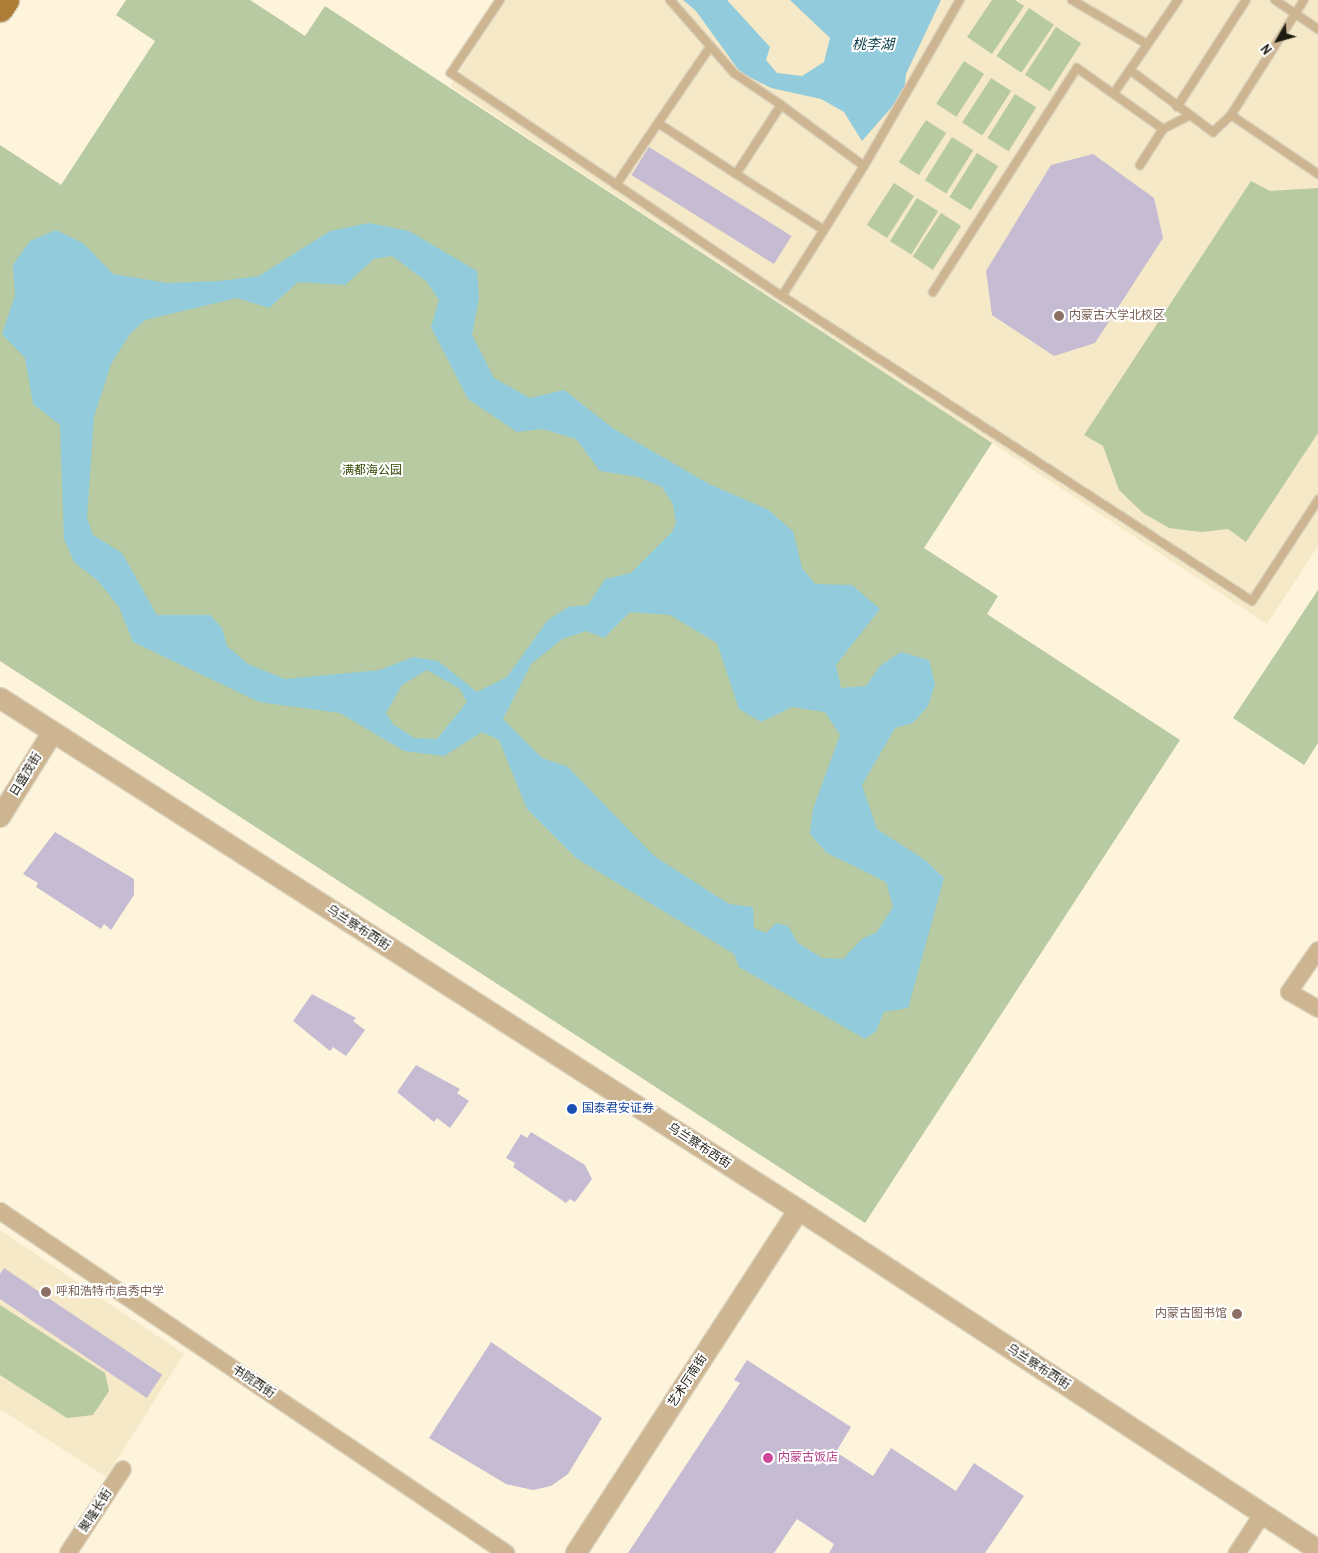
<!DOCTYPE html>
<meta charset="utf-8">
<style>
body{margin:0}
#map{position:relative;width:1318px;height:1553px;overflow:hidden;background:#fef4db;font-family:"Archivo Narrow","Noto Sans SC",sans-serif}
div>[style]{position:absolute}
.built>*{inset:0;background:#f5e9c8}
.green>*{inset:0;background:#b7caa2;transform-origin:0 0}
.water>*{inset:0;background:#91cbdc}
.building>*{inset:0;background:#c5bbd3;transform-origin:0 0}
.roads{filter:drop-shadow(1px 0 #dad1bb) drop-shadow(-1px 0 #dad1bb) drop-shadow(0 1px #dad1bb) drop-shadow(0 -1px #dad1bb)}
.service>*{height:8px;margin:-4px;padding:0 4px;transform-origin:4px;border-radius:4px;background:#ceb591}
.minor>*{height:16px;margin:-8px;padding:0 8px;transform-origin:8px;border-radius:8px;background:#ceb591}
.tertiary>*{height:20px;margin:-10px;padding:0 10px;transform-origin:10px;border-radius:10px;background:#ceb591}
.primary>*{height:25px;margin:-12.5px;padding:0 12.5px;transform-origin:12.5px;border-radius:12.5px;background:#ab7d35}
.dots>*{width:14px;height:14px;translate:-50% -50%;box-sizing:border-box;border:2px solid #fff;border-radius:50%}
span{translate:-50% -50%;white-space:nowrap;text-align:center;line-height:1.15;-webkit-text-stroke:4px #fff;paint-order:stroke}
.education-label{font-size:12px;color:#785e54}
.left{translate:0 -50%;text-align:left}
.right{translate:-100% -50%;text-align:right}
.park-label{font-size:12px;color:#314803}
.street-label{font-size:12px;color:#1e1b12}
.transit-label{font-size:12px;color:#164399}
.hotel-label{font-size:12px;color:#b23c85}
.water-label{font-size:14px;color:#063d49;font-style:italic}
.north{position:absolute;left:1253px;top:15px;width:50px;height:50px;-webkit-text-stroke:4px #fff;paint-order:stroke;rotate:232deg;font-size:14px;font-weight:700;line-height:20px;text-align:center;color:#1e1b12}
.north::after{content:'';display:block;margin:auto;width:18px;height:22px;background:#1e1b12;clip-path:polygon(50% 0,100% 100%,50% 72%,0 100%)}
</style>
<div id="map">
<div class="built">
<div style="clip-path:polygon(506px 0,1318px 0,1318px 546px,1267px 624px,450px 86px)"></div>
<div style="clip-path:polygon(0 1230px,184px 1354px,106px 1477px,0 1409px)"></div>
</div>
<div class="green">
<div style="clip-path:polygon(126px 0,250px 0,305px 36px,325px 6px,992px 443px,924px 548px,998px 596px,987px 614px,1180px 740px,865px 1223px,0 661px,0 145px,61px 185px,155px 41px,116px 15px)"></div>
<div style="clip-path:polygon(992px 0,1015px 0,1024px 6px,992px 54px,967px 37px)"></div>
<div style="left:1029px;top:8px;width:30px;height:58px;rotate:34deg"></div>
<div style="left:1056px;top:27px;width:30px;height:57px;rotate:33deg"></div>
<div style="left:964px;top:61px;width:24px;height:51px;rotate:33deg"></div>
<div style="left:991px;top:78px;width:24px;height:53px;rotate:33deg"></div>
<div style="left:1015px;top:94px;width:25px;height:52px;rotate:32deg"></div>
<div style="left:926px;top:120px;width:24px;height:50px;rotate:33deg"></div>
<div style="left:952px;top:137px;width:25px;height:51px;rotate:32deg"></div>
<div style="left:977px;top:153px;width:25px;height:52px;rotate:32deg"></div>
<div style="clip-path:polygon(1251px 181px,1270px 191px,1318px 188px,1318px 433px,1246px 542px,1228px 529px,1201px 532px,1169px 528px,1143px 513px,1119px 490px,1103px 446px,1084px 435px)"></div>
<div style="left:894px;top:183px;width:24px;height:50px;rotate:33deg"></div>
<div style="left:917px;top:198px;width:25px;height:51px;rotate:32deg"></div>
<div style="left:941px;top:213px;width:24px;height:52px;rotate:33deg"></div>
<div style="clip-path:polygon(1318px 590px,1318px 743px,1304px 765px,1233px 718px)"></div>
<div style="clip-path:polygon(0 1305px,105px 1373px,109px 1391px,93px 1415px,67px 1418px,0 1375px)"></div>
</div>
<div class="water">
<div style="clip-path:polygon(683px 0,727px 0,770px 47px,766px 60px,777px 73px,802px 76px,824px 62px,830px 38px,790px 0,941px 0,906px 74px,904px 93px,862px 141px,844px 112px,821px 99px,771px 88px,740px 72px,696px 11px)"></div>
<div style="clip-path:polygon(evenodd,369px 223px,409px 231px,477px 271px,479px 298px,472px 335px,494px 378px,530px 398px,564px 390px,614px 429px,709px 484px,767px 509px,793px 531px,802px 568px,815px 584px,852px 585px,880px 609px,836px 665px,841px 688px,866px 686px,880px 666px,901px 652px,929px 660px,935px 684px,928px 706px,913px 723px,895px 728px,862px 785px,877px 829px,925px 860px,944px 878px,908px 1008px,884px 1012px,876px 1031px,865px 1039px,739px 967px,734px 954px,576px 858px,527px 809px,499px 740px,482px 732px,444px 756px,404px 751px,340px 713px,259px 702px,133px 642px,119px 607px,98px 581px,74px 562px,64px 539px,60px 425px,33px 404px,25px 358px,2px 334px,15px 296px,13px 265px,30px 241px,56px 230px,83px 243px,113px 274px,167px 283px,219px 281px,259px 276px,330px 231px,369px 223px,392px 256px,426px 281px,439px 300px,431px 327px,468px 399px,517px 432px,543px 429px,576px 439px,600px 471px,638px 477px,662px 487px,673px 504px,676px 523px,672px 532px,631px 573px,605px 579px,588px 605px,568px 607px,548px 620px,507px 677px,477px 692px,438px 661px,413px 657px,380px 670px,285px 679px,248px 664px,227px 646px,222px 628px,210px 615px,157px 615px,122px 553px,93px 535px,87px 518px,94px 417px,111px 364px,130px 334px,145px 320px,237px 298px,269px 308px,298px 282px,345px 285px,374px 259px,392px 256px,369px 223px,630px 612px,670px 615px,717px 643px,739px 709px,761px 722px,792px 707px,825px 712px,840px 735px,813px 809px,810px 834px,827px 853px,886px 882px,893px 907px,877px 932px,862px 939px,843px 959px,822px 958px,798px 943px,788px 926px,776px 923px,766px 933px,754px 928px,753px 907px,729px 904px,654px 856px,568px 767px,542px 758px,503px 719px,531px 664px,562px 639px,586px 631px,604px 638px,630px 612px,369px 223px,427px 670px,460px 689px,467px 702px,437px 739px,414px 738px,393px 724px,386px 713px,402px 685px,427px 670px)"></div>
</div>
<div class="building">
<div style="left:649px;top:147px;width:168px;height:33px;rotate:32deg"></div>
<div style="clip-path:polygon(1093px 154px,1154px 198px,1163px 238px,1095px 343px,1054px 356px,992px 315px,986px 271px,1051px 165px)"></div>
<div style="clip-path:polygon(55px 832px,134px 879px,134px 895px,111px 930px,104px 924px,101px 929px,36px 887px,38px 883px,23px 874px)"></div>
<div style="clip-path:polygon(312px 994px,356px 1018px,353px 1021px,365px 1030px,346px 1056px,333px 1047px,330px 1051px,293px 1021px)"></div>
<div style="clip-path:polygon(416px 1065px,460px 1089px,457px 1093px,469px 1101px,450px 1128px,437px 1118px,434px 1122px,397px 1092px)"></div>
<div style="clip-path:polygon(531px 1132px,585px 1165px,592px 1179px,575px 1202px,570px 1199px,566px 1203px,513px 1167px,515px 1163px,506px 1158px,521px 1134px,527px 1138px)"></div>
<div style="left:4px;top:1268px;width:191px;height:28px;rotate:34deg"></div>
<div style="clip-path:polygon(491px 1342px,602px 1418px,568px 1474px,551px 1486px,533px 1490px,506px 1484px,429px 1438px)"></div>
<div style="clip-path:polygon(747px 1360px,851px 1427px,836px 1452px,873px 1476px,891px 1448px,956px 1491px,974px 1463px,1024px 1496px,985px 1553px,829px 1553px,834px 1544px,797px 1519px,774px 1553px,628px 1553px,740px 1383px,734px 1380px)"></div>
</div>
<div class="roads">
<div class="service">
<div style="left:500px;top:0;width:88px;rotate:123.9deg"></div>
<div style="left:451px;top:73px;width:399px;rotate:34deg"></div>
<div style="left:782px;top:296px;width:560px;rotate:32.98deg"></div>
<div style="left:1252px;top:601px;width:121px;rotate:-56.8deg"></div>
<div style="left:670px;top:0;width:97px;rotate:48.8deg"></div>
<div style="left:734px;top:73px;width:57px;rotate:34.2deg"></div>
<div style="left:781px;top:105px;width:82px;rotate:123.1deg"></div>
<div style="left:736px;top:174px;width:93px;rotate:-146.8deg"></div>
<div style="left:658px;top:123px;width:92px;rotate:-55.6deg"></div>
<div style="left:1072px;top:0;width:87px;rotate:30.4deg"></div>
<div style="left:1275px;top:0;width:52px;rotate:34deg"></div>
<div style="left:1130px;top:70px;width:104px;rotate:36.8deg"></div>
<div style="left:1213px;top:132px;width:25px;rotate:-43deg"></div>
<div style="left:1231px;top:115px;width:136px;rotate:-57.6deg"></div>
<div style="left:1114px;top:93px;width:113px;rotate:-55.5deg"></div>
<div style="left:781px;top:105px;width:103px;rotate:36.3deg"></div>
<div style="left:864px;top:166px;width:75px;rotate:122deg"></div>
<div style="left:1177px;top:107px;width:127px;rotate:-57.2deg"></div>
<div style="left:1231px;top:115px;width:105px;rotate:34.1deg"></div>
<div style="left:1163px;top:129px;width:28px;rotate:-27deg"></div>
<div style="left:864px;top:166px;width:192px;rotate:-60deg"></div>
<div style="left:736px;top:174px;width:104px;rotate:32.5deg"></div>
<div style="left:824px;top:230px;width:78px;rotate:122.5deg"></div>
<div style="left:616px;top:185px;width:75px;rotate:-55.9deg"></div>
<div style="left:933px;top:292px;width:266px;rotate:-57.3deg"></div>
<div style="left:1077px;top:68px;width:105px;rotate:35.3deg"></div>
<div style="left:1163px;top:129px;width:43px;rotate:122.6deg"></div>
</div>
<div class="minor">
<div style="left:1318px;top:950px;width:51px;rotate:124.6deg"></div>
<div style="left:1289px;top:992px;width:34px;rotate:30deg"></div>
<div style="left:0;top:1211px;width:611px;rotate:34.05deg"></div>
<div style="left:68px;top:1553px;width:100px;rotate:-56.8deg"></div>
<div style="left:1237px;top:1553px;width:45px;rotate:-56.7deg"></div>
</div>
<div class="tertiary">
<div style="left:0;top:698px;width:949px;rotate:32.65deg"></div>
<div style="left:799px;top:1210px;width:620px;rotate:33.23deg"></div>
<div style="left:0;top:817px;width:100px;rotate:-58.1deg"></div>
<div style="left:576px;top:1553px;width:409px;rotate:-57deg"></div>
</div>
<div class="primary">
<div style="left:0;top:9px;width:11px;rotate:-56deg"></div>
</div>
</div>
<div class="dots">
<div style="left:1059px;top:316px;background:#8d6e63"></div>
<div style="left:572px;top:1109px;background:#1a4fb4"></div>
<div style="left:46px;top:1292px;background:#8d6e63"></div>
<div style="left:1237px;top:1314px;background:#8d6e63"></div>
<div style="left:768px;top:1458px;background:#d1479c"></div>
</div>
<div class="education-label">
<span class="left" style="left:1069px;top:316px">内蒙古大学北校区</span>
<span class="left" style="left:56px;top:1292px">呼和浩特市启秀中学</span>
<span class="right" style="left:1227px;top:1314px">内蒙古图书馆</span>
</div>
<div class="park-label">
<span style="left:372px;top:471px">满都海公园</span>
</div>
<div class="street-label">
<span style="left:26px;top:775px;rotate:-58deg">日盛茂街</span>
<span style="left:358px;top:928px;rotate:33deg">乌兰察布西街</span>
<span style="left:699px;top:1146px;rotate:33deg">乌兰察布西街</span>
<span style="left:1038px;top:1367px;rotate:33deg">乌兰察布西街</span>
<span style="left:688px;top:1381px;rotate:-57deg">艺术厅南街</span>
<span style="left:253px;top:1382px;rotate:34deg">书院西街</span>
<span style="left:96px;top:1511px;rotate:-57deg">聚隆长街</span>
</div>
<div class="transit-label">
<span class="left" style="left:582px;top:1109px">国泰君安证券</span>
</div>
<div class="hotel-label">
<span class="left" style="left:778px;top:1458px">内蒙古饭店</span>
</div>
<div class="water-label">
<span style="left:873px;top:44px">桃李湖</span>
</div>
<div class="north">N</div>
</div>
